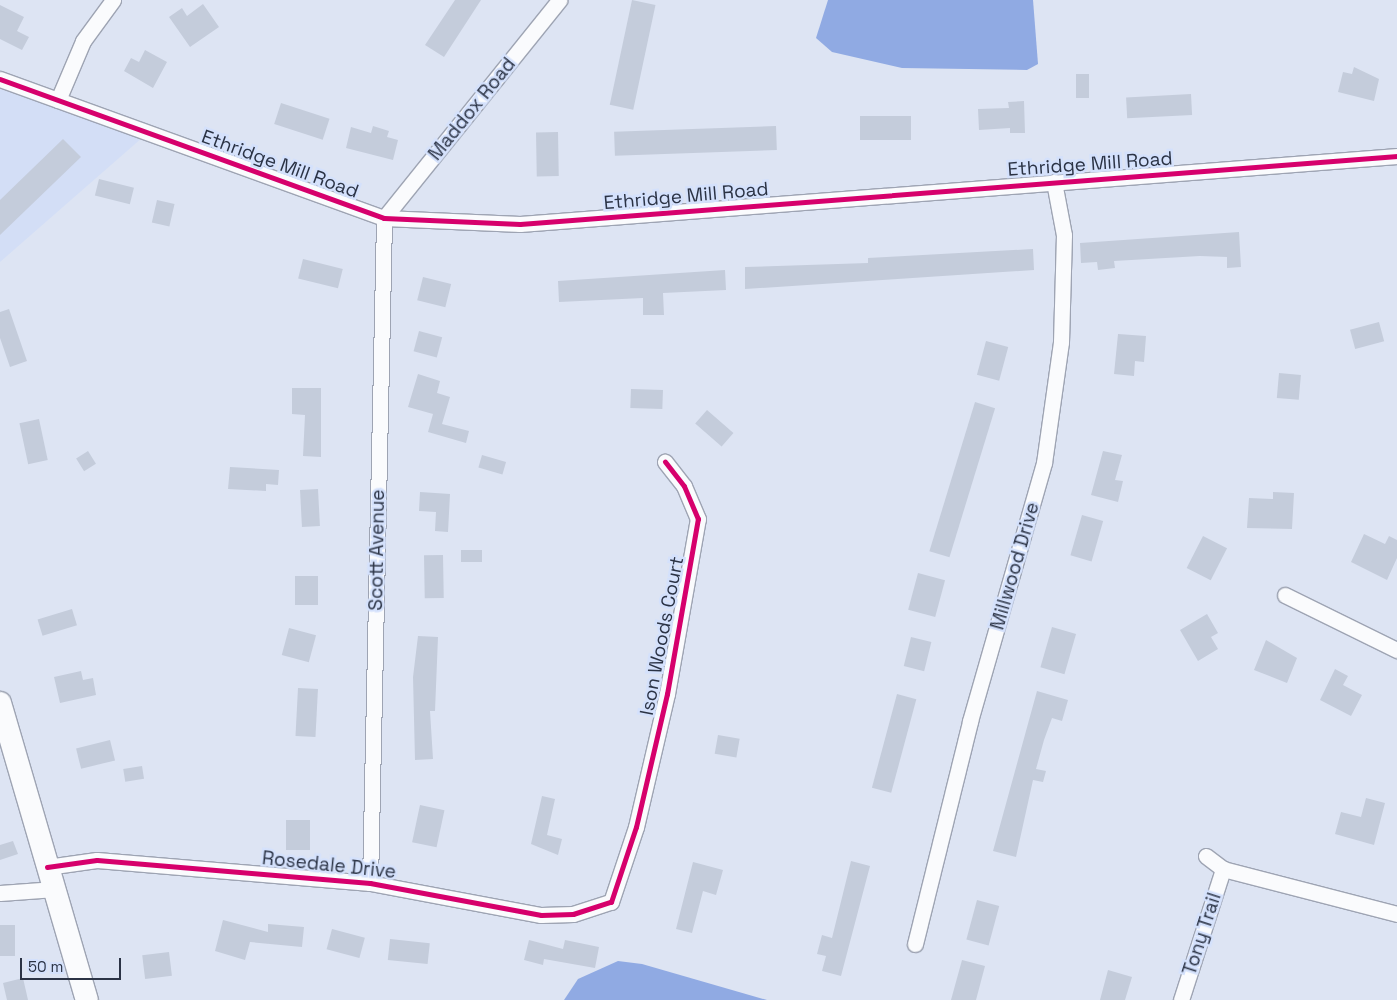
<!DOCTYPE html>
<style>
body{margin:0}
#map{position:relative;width:1397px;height:1000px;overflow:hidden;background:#dde4f3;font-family:"Space Grotesk",sans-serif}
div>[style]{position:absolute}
.built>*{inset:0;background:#d3def6}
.water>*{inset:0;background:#90aae3}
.building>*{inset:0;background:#c4ccdb;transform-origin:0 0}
.roads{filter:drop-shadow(1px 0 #9ea4b3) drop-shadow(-1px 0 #9ea4b3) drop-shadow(0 1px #9ea4b3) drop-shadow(0 -1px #9ea4b3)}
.street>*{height:15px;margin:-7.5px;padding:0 7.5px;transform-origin:7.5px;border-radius:7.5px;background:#fafbfd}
.primary>*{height:22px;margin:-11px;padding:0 11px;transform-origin:11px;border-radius:11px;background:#fafbfd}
.cycleway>*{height:5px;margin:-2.5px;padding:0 2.5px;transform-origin:2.5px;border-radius:2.5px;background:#d6006c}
span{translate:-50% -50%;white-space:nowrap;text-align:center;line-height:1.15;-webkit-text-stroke:5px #d4e1fc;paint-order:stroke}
.street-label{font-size:19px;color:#2b3345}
.scale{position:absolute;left:20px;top:958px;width:101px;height:22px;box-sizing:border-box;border:2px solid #2b3345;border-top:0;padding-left:6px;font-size:15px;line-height:18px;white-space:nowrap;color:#2b3345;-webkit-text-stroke:4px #d4e1fc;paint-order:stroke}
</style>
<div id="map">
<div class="built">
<div style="clip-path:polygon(0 89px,143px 137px,0 262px)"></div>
</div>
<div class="water">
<div style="clip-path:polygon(828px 0,1033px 0,1038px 64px,1027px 70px,902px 68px,832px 52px,816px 38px)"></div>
<div style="clip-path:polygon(618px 961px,642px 964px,767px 1000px,564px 1000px,578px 979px)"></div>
</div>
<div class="building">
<div style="clip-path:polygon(455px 0,481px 0,444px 57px,425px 45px)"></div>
<div style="left:632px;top:0;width:24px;height:107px;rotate:12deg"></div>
<div style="clip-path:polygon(203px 4px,219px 27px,190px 47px,169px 17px,182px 8px,187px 16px)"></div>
<div style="clip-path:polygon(0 5px,24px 17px,17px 31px,29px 37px,22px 50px,0 39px)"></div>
<div style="clip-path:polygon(145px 50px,167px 62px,153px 88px,124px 71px,131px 58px,139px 62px)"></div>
<div style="clip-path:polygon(1354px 67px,1379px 79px,1374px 101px,1338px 92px,1343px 72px,1352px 74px)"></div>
<div style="left:1076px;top:74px;width:13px;height:24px"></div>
<div style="left:1191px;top:94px;width:21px;height:65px;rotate:87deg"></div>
<div style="clip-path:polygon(1024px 101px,1025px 133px,1010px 133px,1010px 128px,979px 130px,978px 109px,1009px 108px,1008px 102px)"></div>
<div style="left:281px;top:103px;width:51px;height:22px;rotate:18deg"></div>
<div style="left:860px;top:116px;width:51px;height:24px"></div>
<div style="clip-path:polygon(373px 126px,389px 131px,387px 137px,398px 140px,393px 160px,346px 148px,351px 127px,371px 133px)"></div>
<div style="left:776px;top:126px;width:24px;height:162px;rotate:88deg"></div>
<div style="left:558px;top:132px;width:44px;height:22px;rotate:89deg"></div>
<div style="clip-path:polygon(63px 139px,81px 157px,0 235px,0 200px)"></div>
<div style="left:99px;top:179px;width:36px;height:17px;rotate:14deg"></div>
<div style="left:157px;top:200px;width:18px;height:23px;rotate:13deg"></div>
<div style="clip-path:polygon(1239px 232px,1241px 267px,1227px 268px,1227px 257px,1200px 256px,1114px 261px,1115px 268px,1098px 270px,1097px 262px,1081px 263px,1080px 243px)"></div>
<div style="clip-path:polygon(1033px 249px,1034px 270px,745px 289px,745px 267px,868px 263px,868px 258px)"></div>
<div style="left:303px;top:259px;width:41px;height:20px;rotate:14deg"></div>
<div style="clip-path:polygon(725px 270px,726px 290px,663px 293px,664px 315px,643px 315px,643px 298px,559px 302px,558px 281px)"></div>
<div style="left:423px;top:277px;width:29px;height:24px;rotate:14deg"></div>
<div style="clip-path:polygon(9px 309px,27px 361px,10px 367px,0 338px,0 312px)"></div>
<div style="left:1379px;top:322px;width:20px;height:30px;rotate:75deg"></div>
<div style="left:419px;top:331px;width:24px;height:21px;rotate:15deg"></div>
<div style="clip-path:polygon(1118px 334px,1146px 336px,1144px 362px,1135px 361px,1134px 376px,1114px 374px)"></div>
<div style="left:986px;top:341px;width:23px;height:35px;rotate:15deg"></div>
<div style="left:1279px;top:373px;width:22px;height:25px;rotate:5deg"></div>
<div style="clip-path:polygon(418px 374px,440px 381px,437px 393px,450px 397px,442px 424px,469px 431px,466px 443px,428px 432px,433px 414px,408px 407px)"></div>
<div style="clip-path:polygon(292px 388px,321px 388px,321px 457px,303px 456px,305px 415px,292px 414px)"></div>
<div style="left:631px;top:389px;width:32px;height:19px;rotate:2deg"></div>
<div style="left:975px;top:402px;width:21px;height:156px;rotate:17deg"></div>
<div style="left:707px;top:410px;width:35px;height:18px;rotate:41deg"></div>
<div style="left:39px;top:419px;width:42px;height:20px;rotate:78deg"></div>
<div style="left:88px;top:451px;width:15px;height:14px;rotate:58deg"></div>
<div style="clip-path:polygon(1103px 451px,1122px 455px,1115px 480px,1123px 481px,1118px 502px,1091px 495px)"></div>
<div style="left:482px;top:455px;width:25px;height:13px;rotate:16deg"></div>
<div style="clip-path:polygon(230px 467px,279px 470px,278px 485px,266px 484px,266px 491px,228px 489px)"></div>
<div style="left:318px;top:489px;width:37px;height:18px;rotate:87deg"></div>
<div style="clip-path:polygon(420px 492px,450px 494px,448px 532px,435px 531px,436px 512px,419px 511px)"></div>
<div style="clip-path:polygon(1273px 492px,1294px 493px,1292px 529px,1247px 528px,1249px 498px,1273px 499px)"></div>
<div style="left:1082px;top:515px;width:22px;height:42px;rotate:16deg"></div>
<div style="clip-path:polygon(1364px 534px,1385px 544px,1389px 536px,1397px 540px,1397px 558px,1387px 580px,1351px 562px)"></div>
<div style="left:1203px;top:536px;width:27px;height:36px;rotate:27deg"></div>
<div style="left:461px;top:550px;width:21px;height:12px"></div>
<div style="left:443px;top:555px;width:43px;height:19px;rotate:89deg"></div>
<div style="left:918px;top:573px;width:28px;height:38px;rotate:15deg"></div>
<div style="left:295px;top:576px;width:23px;height:29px"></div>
<div style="left:72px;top:609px;width:17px;height:36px;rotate:73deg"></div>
<div style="clip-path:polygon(1207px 614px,1218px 633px,1211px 637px,1218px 649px,1198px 661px,1180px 630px)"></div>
<div style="left:1052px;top:627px;width:25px;height:42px;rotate:16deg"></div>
<div style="left:289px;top:628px;width:28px;height:28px;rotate:15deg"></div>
<div style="clip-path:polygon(418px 636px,438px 637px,435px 711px,430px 711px,433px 759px,415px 760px,413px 677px)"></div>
<div style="left:911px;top:637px;width:21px;height:30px;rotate:14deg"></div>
<div style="clip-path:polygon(1266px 640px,1297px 658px,1287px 683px,1254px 670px)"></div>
<div style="clip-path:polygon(1335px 669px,1348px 676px,1343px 685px,1362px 695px,1351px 716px,1320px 700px)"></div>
<div style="clip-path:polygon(81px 671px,83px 680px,93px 678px,96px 695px,60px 703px,54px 677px)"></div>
<div style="left:298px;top:688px;width:20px;height:48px;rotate:3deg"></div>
<div style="clip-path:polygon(1037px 691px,1068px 700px,1062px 721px,1052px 718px,1044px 740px,1036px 769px,1046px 771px,1043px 782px,1033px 780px,1016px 857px,993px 851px)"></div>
<div style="left:897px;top:694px;width:20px;height:97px;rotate:15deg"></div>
<div style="left:718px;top:735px;width:22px;height:19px;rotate:10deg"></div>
<div style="left:110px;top:740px;width:21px;height:35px;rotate:76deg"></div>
<div style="left:142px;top:766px;width:13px;height:19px;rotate:81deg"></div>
<div style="clip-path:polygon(542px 796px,555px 799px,547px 835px,562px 839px,558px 855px,531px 844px)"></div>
<div style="clip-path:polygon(1366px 798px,1385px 803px,1374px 845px,1335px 834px,1341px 812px,1361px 817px)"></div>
<div style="left:420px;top:805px;width:25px;height:38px;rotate:12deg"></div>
<div style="left:286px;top:820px;width:24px;height:30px"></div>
<div style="clip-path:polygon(13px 841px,18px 854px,0 860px,0 845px)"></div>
<div style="clip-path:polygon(851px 861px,870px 866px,841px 976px,822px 971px,826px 956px,817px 954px,822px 935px,832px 938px)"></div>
<div style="clip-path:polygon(693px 862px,723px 870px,716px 895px,703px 891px,692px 933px,676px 929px)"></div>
<div style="left:977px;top:900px;width:23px;height:41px;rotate:15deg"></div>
<div style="clip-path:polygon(223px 920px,268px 932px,268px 924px,304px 927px,302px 947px,250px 942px,245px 960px,215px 951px)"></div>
<div style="left:0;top:925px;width:15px;height:31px"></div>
<div style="left:332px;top:929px;width:34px;height:21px;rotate:15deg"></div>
<div style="left:390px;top:939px;width:40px;height:21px;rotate:6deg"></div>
<div style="clip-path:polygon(529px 940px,563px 949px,565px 940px,599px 947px,595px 968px,544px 959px,543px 965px,524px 960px)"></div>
<div style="left:169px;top:952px;width:24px;height:27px;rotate:83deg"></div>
<div style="clip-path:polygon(962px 960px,985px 966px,976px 1000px,951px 1000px)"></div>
<div style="clip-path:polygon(1108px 970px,1132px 977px,1125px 1000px,1100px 1000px)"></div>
<div style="clip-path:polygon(23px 978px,28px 1000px,7px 1000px,3px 983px)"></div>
</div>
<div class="roads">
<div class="street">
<div style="left:0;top:79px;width:408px;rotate:19.9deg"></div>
<div style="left:384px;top:218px;width:136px;rotate:2.5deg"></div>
<div style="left:520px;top:224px;width:880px;rotate:-4.43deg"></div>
<div style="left:58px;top:100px;width:64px;rotate:-67deg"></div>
<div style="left:83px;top:41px;width:51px;rotate:-53.8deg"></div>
<div style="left:1285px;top:595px;width:125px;rotate:26.2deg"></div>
<div style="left:1206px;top:856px;width:21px;rotate:37deg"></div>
<div style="left:1223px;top:869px;width:180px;rotate:14.5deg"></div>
<div style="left:47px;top:867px;width:50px;rotate:-8deg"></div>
<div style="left:97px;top:860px;width:274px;rotate:4.8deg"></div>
<div style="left:370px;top:883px;width:174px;rotate:10.6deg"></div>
<div style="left:541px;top:915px;width:32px;rotate:-2deg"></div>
<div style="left:573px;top:914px;width:40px;rotate:-18deg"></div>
<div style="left:611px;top:902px;width:79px;rotate:-71.6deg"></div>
<div style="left:636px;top:827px;width:137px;rotate:-76.9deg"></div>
<div style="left:667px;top:694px;width:178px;rotate:-80deg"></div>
<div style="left:698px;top:519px;width:36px;rotate:-113deg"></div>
<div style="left:684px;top:486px;width:31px;rotate:-128deg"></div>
<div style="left:370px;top:883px;width:665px;rotate:-88.79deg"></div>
<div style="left:384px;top:218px;width:280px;rotate:-51.2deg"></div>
<div style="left:0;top:893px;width:55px;rotate:-4.2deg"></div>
<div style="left:915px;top:944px;width:230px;rotate:-76.1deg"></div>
<div style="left:970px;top:721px;width:268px;rotate:-74deg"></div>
<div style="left:1044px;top:463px;width:122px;rotate:-82deg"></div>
<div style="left:1061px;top:342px;width:107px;rotate:-88.4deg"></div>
<div style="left:1064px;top:235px;width:54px;rotate:-100.7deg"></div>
<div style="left:1181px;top:1000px;width:138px;rotate:-72.2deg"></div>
</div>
<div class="primary">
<div style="left:0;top:703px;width:309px;rotate:73.7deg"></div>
</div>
</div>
<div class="cycleway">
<div style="left:0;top:79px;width:408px;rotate:19.9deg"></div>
<div style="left:384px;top:218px;width:136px;rotate:2.5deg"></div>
<div style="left:520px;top:224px;width:880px;rotate:-4.43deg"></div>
<div style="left:47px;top:867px;width:50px;rotate:-8deg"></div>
<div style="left:97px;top:860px;width:274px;rotate:4.8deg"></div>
<div style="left:370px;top:883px;width:174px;rotate:10.6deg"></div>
<div style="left:541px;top:915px;width:32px;rotate:-2deg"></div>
<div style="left:573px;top:914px;width:40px;rotate:-18deg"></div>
<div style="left:611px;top:902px;width:79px;rotate:-71.6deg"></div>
<div style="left:636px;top:827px;width:137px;rotate:-76.9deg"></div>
<div style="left:667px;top:694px;width:178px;rotate:-80deg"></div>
<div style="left:698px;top:519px;width:36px;rotate:-113deg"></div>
<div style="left:684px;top:486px;width:31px;rotate:-128deg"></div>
</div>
<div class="street-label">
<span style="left:472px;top:109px;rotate:-51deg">Maddox Road</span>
<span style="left:280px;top:164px;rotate:20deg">Ethridge Mill Road</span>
<span style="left:1090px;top:164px;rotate:-4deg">Ethridge Mill Road</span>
<span style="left:686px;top:196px;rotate:-5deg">Ethridge Mill Road</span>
<span style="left:377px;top:550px;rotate:-89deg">Scott Avenue</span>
<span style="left:1015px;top:566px;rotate:-74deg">Millwood Drive</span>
<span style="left:662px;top:636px;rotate:-79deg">Ison Woods Court</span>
<span style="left:329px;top:865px;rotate:6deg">Rosedale Drive</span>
<span style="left:1202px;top:934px;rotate:-72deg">Tony Trail</span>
</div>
<div class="scale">50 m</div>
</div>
